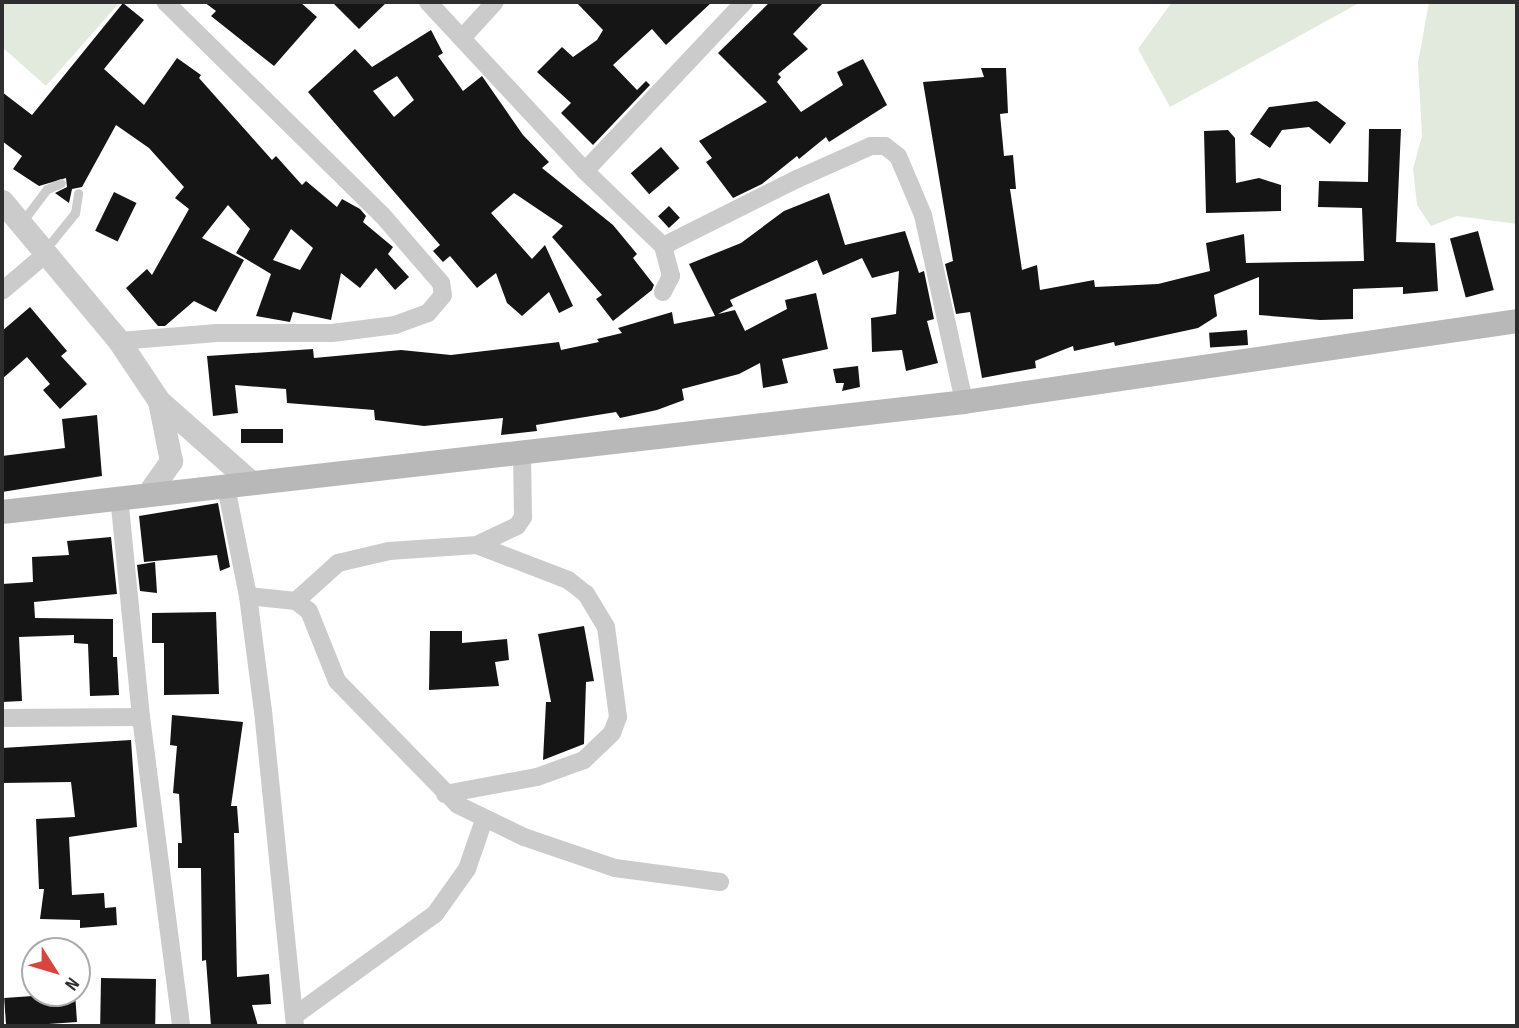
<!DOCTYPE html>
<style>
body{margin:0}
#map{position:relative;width:1519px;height:1028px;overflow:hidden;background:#fff;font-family:"Sofia Sans Condensed",sans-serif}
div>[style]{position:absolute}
.green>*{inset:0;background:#e2eadd}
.building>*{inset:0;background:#151515;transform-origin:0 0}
.service>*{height:9px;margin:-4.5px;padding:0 4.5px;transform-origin:4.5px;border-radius:4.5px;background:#cbcbcb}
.minor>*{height:18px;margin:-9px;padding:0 9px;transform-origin:9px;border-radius:9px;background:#cbcbcb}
.tertiary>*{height:23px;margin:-11.5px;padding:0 11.5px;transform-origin:11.5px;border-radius:11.5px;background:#cbcbcb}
.secondary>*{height:24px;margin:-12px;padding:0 12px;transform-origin:12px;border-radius:12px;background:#b8b8b8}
span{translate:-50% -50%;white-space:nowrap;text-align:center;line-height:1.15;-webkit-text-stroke:7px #fff;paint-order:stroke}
.frame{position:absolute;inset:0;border:4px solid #2e2e2e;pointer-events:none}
.north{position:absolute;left:21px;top:937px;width:70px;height:70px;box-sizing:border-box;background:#fff;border:2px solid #ababab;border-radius:50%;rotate:127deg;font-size:19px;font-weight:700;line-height:28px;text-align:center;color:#2e2e2e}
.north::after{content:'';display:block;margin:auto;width:24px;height:32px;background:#d7453d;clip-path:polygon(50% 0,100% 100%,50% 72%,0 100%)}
</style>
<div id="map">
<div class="green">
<div style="clip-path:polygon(2px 2px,120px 2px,46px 86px,2px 47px)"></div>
<div style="clip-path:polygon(1172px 2px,1361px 2px,1170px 107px,1138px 49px)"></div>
<div style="clip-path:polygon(1429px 2px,1517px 2px,1517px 224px,1457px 216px,1431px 226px,1417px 205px,1413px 169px,1422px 136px,1418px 63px)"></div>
</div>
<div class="building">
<div style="clip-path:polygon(204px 2px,300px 2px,317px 17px,274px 66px,211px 16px,216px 11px)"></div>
<div style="clip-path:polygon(332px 2px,387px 2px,359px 29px)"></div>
<div style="clip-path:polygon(576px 2px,712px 2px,666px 45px,652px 29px,613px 65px,637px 90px,646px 81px,650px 85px,593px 145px,561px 113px,571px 103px,537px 72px,562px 47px,573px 57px,597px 40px,603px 30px)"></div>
<div style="clip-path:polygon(770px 2px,824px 2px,793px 34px,808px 49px,778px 74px,781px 77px,777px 82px,801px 112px,843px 85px,837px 72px,863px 59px,887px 105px,829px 142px,826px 137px,799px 159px,797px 156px,762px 184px,733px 198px,706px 162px,712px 158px,699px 141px,767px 102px,718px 53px)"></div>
<div style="clip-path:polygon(evenodd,123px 3px,144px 20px,104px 69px,144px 105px,177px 58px,201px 75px,199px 78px,272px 160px,276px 156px,302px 185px,306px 181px,337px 207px,342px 199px,360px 209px,366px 216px,363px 222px,393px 247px,388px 254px,409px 277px,395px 290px,376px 268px,360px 288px,341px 273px,331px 320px,293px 312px,290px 322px,256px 316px,271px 274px,236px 253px,250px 229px,228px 205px,202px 238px,244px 260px,216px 312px,194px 301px,165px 326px,158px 326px,126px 288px,147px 269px,152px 275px,189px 209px,175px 198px,184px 187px,149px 148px,116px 125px,82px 187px,72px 189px,69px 203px,55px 193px,67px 187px,66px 178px,39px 186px,13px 169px,22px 156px,2px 141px,2px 92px,32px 115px,123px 3px,291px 229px,313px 248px,300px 270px,273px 260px,291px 229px)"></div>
<div style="clip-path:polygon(evenodd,431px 30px,443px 53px,438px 56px,463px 91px,482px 76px,523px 135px,549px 162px,542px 168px,613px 225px,637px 254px,633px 258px,654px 285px,652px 290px,613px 321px,596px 299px,602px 295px,552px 237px,563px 226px,514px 193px,491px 213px,532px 259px,545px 245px,573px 306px,559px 313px,549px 292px,522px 316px,507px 303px,496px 273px,477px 288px,450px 256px,443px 262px,433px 251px,440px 245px,308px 92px,355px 49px,372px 67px,431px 30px,397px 76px,414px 100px,394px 117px,373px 91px,397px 76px)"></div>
<div style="clip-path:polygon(981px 68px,1006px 68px,1008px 113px,1000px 114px,1004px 156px,1013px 155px,1016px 189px,1010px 189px,1022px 270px,1037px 265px,1040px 290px,1094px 280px,1095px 287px,1158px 284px,1210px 271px,1206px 243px,1244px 234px,1246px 263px,1364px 261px,1362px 208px,1318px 207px,1319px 181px,1368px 182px,1369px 129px,1401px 129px,1396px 242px,1435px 243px,1438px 291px,1403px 294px,1403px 287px,1353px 289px,1353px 319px,1320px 320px,1259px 315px,1259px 277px,1214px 295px,1217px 316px,1198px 328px,1115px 346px,1114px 342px,1074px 351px,1073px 346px,1035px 361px,1036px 368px,982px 378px,970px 312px,956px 314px,945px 264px,953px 261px,923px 82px,984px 77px)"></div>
<div style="clip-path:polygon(1317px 101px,1346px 123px,1330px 144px,1309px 127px,1282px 130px,1270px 148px,1250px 134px,1269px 107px)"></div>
<div style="clip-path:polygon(1228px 130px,1235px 138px,1236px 183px,1259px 178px,1281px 185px,1281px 211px,1206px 213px,1204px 131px)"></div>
<div style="left:661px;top:147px;width:28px;height:40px;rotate:49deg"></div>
<div style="left:114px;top:192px;width:25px;height:43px;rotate:26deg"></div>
<div style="clip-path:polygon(829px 193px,845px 245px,905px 231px,919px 273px,924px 271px,934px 319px,927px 321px,938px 363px,906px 371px,902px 350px,872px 352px,871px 318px,896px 314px,899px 271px,872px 278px,862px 258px,823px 275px,817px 260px,730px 300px,733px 306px,718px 314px,735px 310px,745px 331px,787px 309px,785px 300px,816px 293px,828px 349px,782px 359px,788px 383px,763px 388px,760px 363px,739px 374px,682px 389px,684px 400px,657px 410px,620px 418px,616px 412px,536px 425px,537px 431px,501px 435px,503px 418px,424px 426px,375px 420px,374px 410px,287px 403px,286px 389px,235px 385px,238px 413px,213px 416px,207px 356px,313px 349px,314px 358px,401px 350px,451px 355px,559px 342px,561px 350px,599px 342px,597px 339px,622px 333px,618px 328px,672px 312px,674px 324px,715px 316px,689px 264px,741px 243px,784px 211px)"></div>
<div style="left:669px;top:206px;width:16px;height:15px;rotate:47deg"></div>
<div style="left:1478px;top:231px;width:61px;height:29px;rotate:75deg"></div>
<div style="clip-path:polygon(30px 307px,67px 351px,61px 356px,87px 384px,60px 409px,43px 390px,50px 384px,27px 357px,2px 379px,2px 331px)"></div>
<div style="left:1247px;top:330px;width:15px;height:38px;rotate:86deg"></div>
<div style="clip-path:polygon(858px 366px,860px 387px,842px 391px,844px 383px,836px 383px,833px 369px)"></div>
<div style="clip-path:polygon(97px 415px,102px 476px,2px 492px,2px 456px,65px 448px,62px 419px)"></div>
<div style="left:241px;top:429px;width:42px;height:14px"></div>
<div style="clip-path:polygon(218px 503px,230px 567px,220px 571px,217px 555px,144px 562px,139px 516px)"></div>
<div style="clip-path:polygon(111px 537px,117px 594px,34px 602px,35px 618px,113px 619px,113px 657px,117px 657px,119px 695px,90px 696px,88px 644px,74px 643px,74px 635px,19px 637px,22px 701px,2px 702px,2px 584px,33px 582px,32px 557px,69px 555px,67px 541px)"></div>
<div style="clip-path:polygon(155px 562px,157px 593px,140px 591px,137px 565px)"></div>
<div style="clip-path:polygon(216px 612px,219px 694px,164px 695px,164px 643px,152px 643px,152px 613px)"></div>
<div style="clip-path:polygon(584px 626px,594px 681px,586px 682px,584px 744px,543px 760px,546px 702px,551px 702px,538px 634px)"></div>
<div style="clip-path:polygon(430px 631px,462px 631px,462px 643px,507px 639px,509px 660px,495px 662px,499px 686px,429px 690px)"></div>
<div style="clip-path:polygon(172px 715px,243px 722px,231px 806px,237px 806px,239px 833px,234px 833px,237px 977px,269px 974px,271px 1004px,252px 1005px,258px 1026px,211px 1026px,206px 960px,202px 961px,201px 868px,178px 868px,178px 843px,182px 843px,179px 794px,173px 793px,177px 746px,170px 745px)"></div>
<div style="clip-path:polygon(131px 740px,137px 827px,69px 837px,72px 895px,104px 893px,105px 908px,116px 907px,117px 925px,80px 928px,80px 920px,40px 919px,44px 889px,39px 889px,36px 819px,75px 817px,71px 782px,2px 783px,2px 748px)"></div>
<div style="left:101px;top:978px;width:55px;height:48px;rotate:1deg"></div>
<div style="left:75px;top:993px;width:29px;height:71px;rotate:86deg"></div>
</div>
<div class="service">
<div style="left:22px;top:222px;width:41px;rotate:-52.9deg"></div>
<div style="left:47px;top:189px;width:15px;rotate:-23deg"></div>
<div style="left:45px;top:250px;width:48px;rotate:-51deg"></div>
<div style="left:75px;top:213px;width:20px;rotate:-81deg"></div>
</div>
<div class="minor">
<div style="left:428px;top:2px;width:231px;rotate:47.1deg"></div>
<div style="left:585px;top:171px;width:108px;rotate:43.9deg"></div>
<div style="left:663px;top:246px;width:31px;rotate:75deg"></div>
<div style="left:671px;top:276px;width:18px;rotate:117deg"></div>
<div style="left:463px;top:37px;width:47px;rotate:-47.6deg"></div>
<div style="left:585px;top:171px;width:232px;rotate:-46.7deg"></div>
<div style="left:663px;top:246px;width:150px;rotate:-26.6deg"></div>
<div style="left:797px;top:179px;width:81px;rotate:-24deg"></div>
<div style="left:871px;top:146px;width:14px"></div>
<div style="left:885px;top:146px;width:16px;rotate:38deg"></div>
<div style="left:898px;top:156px;width:64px;rotate:67deg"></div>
<div style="left:923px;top:215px;width:191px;rotate:77.6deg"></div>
<div style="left:2px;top:291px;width:59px;rotate:-40.2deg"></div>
<div style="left:119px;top:341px;width:98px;rotate:-4.7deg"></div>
<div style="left:217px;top:333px;width:115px"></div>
<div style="left:332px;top:333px;width:64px;rotate:-7.2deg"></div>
<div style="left:395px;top:325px;width:35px;rotate:-20deg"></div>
<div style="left:428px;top:313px;width:23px;rotate:-50deg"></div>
<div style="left:443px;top:295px;width:12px;rotate:-99deg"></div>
<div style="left:441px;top:283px;width:90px;rotate:-130.9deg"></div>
<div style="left:382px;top:215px;width:304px;rotate:-135.5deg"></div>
<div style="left:226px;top:487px;width:111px;rotate:78.6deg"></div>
<div style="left:248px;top:596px;width:116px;rotate:82.6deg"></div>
<div style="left:263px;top:711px;width:317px;rotate:84.2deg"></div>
<div style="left:248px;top:596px;width:48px;rotate:5.9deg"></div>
<div style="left:296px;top:601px;width:16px;rotate:38deg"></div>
<div style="left:309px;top:611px;width:75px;rotate:68.2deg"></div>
<div style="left:337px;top:681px;width:173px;rotate:45.7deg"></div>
<div style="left:458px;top:805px;width:73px;rotate:25.9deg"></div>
<div style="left:524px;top:837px;width:96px;rotate:18.8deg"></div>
<div style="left:615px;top:868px;width:106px;rotate:7.6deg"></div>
<div style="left:296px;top:601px;width:57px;rotate:-42.1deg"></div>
<div style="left:338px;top:563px;width:52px;rotate:-13.2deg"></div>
<div style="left:389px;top:551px;width:88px;rotate:-3.9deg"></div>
<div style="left:477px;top:545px;width:44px;rotate:-25.4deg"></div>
<div style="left:517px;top:526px;width:11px;rotate:-56deg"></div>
<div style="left:523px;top:517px;width:64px;rotate:-90.9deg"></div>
<div style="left:141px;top:717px;width:312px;rotate:82.6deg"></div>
<div style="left:2px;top:718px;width:139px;rotate:-0.4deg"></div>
<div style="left:141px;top:717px;width:220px;rotate:-95.7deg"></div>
<div style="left:445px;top:794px;width:94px;rotate:-10.5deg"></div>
<div style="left:537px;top:777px;width:50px;rotate:-19.9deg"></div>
<div style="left:584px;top:760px;width:39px;rotate:-44deg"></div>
<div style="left:612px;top:733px;width:17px;rotate:-69deg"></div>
<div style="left:618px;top:717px;width:91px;rotate:-97.6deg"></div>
<div style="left:606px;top:627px;width:39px;rotate:-121deg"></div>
<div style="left:586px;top:594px;width:23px;rotate:-142deg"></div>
<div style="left:568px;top:580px;width:97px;rotate:-159deg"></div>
<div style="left:294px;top:1016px;width:174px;rotate:-35.9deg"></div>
<div style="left:435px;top:914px;width:55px;rotate:-54.6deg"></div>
<div style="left:467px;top:869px;width:52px;rotate:-70.9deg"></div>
</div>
<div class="tertiary">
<div style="left:2px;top:201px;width:182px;rotate:50.1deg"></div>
<div style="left:119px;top:341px;width:72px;rotate:56.3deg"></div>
<div style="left:159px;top:401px;width:124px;rotate:41.4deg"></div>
<div style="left:147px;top:495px;width:42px;rotate:-54.8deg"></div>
<div style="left:171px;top:461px;width:61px;rotate:-101.3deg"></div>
</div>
<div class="secondary">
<div style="left:2px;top:512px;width:968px;rotate:-6.52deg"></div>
<div style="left:964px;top:402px;width:559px;rotate:-8.33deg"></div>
</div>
<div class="frame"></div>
<div class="north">N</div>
</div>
